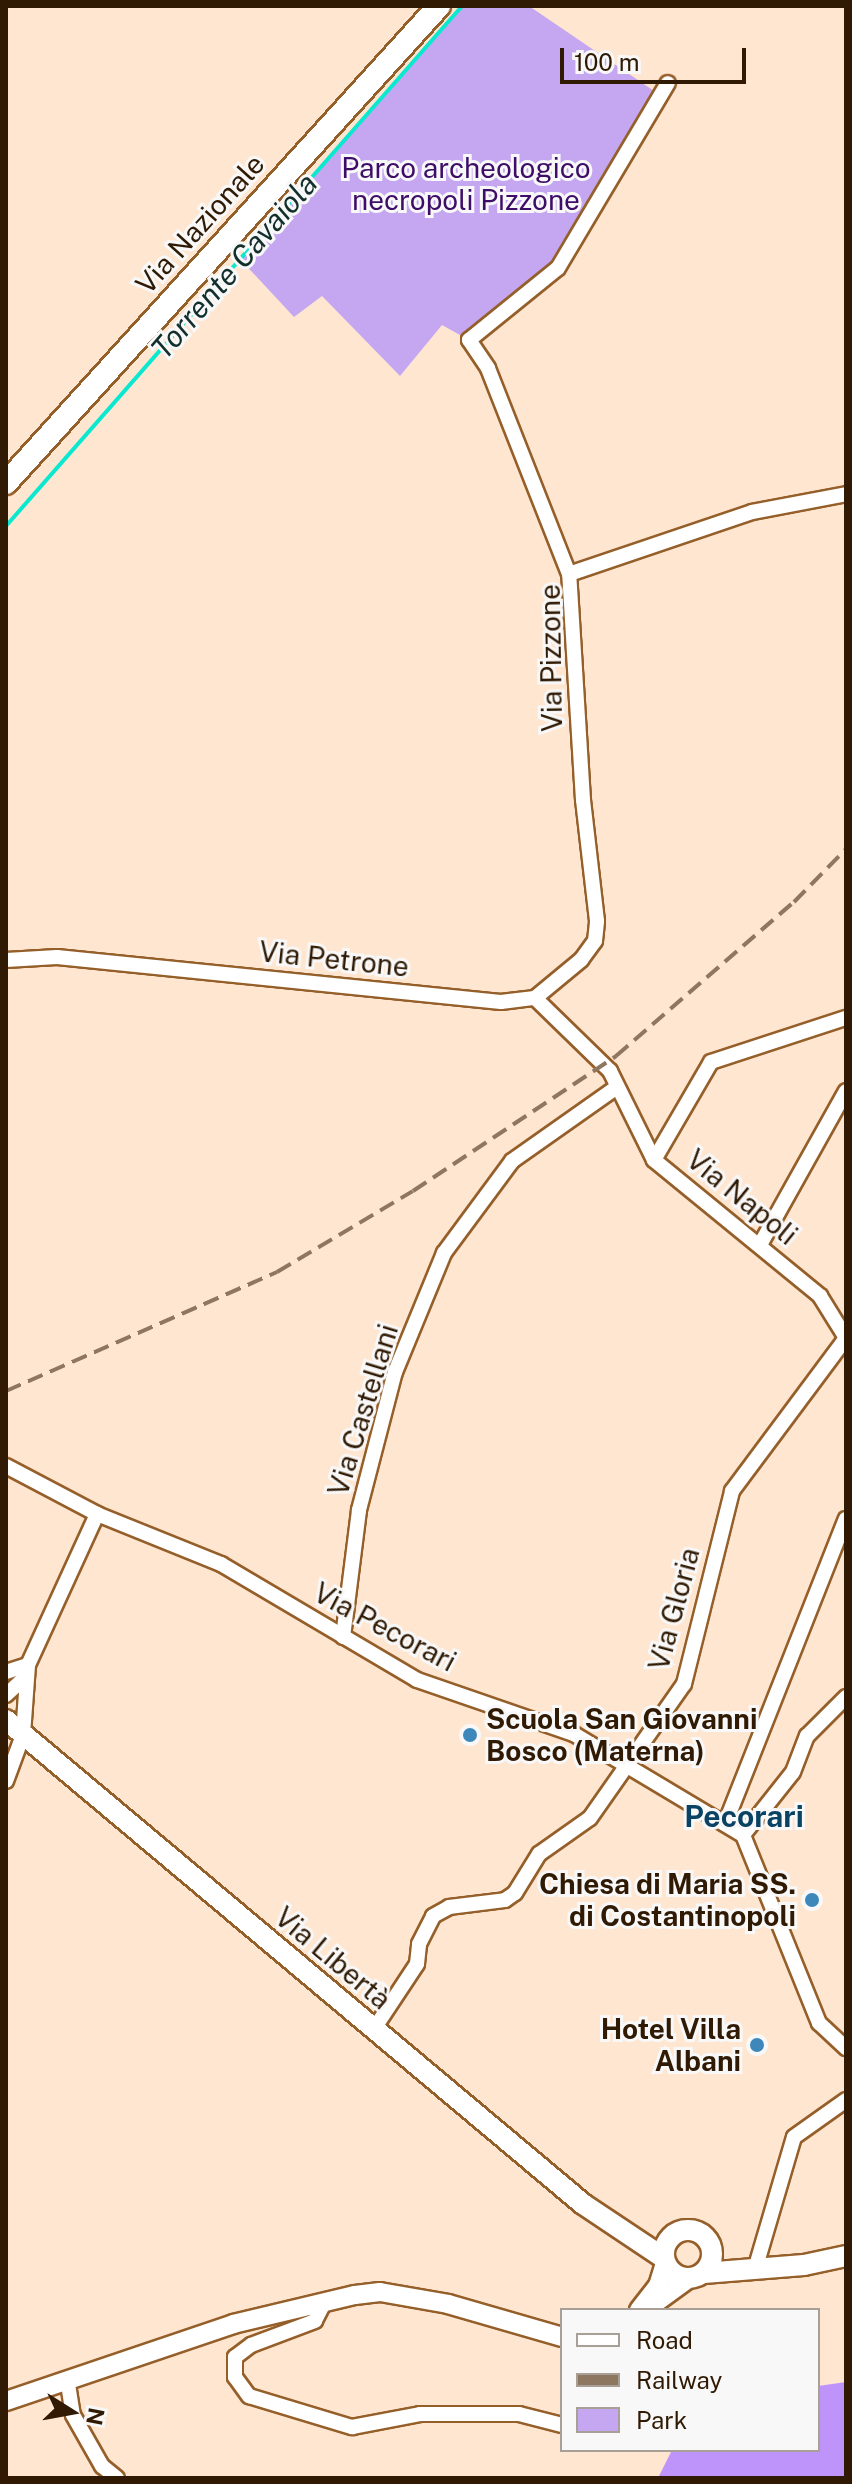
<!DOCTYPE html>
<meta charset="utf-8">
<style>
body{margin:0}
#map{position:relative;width:852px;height:2484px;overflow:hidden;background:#ffe6d1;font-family:"Public Sans",sans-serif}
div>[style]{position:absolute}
.green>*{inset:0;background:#c5a7f1}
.forest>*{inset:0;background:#bf94fa}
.stream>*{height:4px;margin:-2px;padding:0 2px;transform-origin:2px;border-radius:2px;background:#0be8d0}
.roads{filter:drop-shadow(2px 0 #955f2a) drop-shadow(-2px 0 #955f2a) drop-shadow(0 2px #955f2a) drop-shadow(0 -2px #955f2a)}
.minor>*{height:14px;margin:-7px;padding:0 7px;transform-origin:7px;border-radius:7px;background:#fff}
.tertiary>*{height:18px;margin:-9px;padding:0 9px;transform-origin:9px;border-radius:9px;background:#fff}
.secondary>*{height:20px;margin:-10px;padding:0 10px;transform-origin:10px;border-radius:10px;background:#fff}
.secondary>.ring{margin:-10px;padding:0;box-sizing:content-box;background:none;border:20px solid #fff;border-radius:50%}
.primary>*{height:22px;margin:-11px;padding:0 11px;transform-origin:11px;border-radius:11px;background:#fff}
.rail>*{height:4px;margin-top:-2px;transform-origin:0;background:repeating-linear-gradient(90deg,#8e7761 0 16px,transparent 0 24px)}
.dots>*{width:22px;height:22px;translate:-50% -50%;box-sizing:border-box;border:4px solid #f8f8f8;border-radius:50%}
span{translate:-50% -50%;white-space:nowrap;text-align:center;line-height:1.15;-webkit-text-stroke:6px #f8f8f8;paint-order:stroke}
.park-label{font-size:28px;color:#3d0d68}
.street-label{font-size:28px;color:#301a04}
.poi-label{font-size:28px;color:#301a04;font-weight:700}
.left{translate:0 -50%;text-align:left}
.right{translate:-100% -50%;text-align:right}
.water-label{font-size:30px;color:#122f2b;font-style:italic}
.neighbourhood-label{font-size:30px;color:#0a4264;font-weight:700}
.frame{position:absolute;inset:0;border:8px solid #301a04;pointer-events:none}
.legend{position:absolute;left:560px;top:2308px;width:260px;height:144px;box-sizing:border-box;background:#f8f8f8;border:2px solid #a89f96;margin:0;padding:10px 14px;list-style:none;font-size:24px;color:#301a04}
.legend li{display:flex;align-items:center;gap:16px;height:40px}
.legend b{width:40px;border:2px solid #a89f96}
.north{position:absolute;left:32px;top:2372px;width:80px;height:80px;-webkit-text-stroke:6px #f8f8f8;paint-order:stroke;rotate:101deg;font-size:22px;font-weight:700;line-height:32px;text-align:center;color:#301a04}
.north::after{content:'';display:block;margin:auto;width:28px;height:36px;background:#301a04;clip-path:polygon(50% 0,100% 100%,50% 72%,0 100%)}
.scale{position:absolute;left:560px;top:48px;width:186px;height:36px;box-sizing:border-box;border:4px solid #301a04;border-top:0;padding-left:10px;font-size:24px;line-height:28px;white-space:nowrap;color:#301a04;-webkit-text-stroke:6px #f8f8f8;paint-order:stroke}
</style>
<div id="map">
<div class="green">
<div style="clip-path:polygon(462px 6px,529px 6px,654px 91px,558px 268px,469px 340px,442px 325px,400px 376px,322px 296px,294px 317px,240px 259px)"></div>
</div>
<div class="forest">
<div style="clip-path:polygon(846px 2382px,846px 2478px,658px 2478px,672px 2450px,818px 2450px,818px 2386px)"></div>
</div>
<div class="stream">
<div style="left:6px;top:526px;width:692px;rotate:-48.75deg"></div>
</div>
<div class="roads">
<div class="minor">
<div style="left:569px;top:574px;width:221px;rotate:-111.5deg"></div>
<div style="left:488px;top:368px;width:34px;rotate:-124deg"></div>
<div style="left:469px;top:340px;width:114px;rotate:-39deg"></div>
<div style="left:558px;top:268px;width:215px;rotate:-59.3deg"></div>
<div style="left:6px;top:960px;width:51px;rotate:-3.4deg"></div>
<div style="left:57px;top:957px;width:446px;rotate:5.8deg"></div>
<div style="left:501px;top:1002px;width:34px;rotate:-7deg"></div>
<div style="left:535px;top:998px;width:105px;rotate:44.2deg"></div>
<div style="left:610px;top:1071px;width:99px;rotate:63.7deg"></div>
<div style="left:654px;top:1160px;width:215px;rotate:39.3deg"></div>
<div style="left:820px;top:1296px;width:49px;rotate:58.2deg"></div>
<div style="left:535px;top:998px;width:60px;rotate:-39.6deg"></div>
<div style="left:581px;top:960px;width:24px;rotate:-54deg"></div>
<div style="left:595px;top:941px;width:20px;rotate:-84deg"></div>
<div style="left:597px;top:921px;width:122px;rotate:-96.6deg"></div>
<div style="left:583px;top:800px;width:226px;rotate:-93.5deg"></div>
<div style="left:569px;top:574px;width:193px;rotate:-18.7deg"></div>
<div style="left:752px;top:512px;width:96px;rotate:-10.8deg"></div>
<div style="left:654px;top:1160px;width:113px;rotate:-59.8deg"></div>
<div style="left:711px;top:1062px;width:142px;rotate:-18.1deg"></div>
<div style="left:761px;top:1243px;width:174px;rotate:-60.8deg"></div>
<div style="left:6px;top:1466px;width:103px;rotate:27.8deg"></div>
<div style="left:97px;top:1514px;width:134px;rotate:22deg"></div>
<div style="left:221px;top:1564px;width:228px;rotate:30.6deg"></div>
<div style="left:417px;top:1680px;width:166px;rotate:19deg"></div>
<div style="left:574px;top:1734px;width:197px;rotate:30.9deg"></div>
<div style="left:743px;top:1835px;width:203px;rotate:68deg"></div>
<div style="left:819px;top:2023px;width:37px;rotate:43deg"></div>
<div style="left:343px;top:1637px;width:128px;rotate:-82.8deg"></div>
<div style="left:359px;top:1510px;width:143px;rotate:-75.4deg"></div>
<div style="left:395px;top:1372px;width:129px;rotate:-67.6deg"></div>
<div style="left:444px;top:1253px;width:114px;rotate:-53.5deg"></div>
<div style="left:512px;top:1161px;width:128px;rotate:-35.2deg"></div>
<div style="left:6px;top:1672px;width:23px;rotate:-18deg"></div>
<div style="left:6px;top:1695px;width:26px;rotate:-43deg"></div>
<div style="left:6px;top:1781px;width:49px;rotate:-69.7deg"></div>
<div style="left:23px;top:1735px;width:70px;rotate:-85.9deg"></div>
<div style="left:28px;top:1665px;width:166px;rotate:-65.4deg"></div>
<div style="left:725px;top:1824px;width:328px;rotate:-68.4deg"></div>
<div style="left:743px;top:1835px;width:80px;rotate:-51.6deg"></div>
<div style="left:793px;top:1772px;width:39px;rotate:-69deg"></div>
<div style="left:807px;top:1736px;width:55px;rotate:-45deg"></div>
<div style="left:374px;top:2029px;width:78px;rotate:-56.5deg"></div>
<div style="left:417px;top:1964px;width:20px;rotate:-84deg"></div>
<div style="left:419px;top:1944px;width:31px;rotate:-63deg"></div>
<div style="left:433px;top:1916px;width:18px;rotate:-29deg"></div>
<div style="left:449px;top:1907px;width:56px;rotate:-7.1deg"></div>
<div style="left:505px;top:1900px;width:12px;rotate:-35deg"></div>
<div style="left:515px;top:1893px;width:46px;rotate:-58.4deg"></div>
<div style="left:539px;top:1854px;width:62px;rotate:-35.2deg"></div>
<div style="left:590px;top:1818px;width:164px;rotate:-55deg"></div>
<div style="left:684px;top:1684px;width:199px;rotate:-76deg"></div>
<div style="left:732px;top:1491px;width:191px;rotate:-53.3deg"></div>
<div style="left:756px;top:2266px;width:134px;rotate:-73.6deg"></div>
<div style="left:794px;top:2137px;width:64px;rotate:-35.4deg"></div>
<div style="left:325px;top:2301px;width:22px;rotate:117deg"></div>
<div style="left:315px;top:2321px;width:68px;rotate:159.4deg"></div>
<div style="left:251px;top:2345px;width:20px;rotate:143deg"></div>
<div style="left:235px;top:2357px;width:20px;rotate:90deg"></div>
<div style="left:235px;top:2377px;width:24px;rotate:54deg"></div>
<div style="left:249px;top:2396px;width:108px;rotate:16.8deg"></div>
<div style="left:352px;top:2427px;width:69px;rotate:-10.8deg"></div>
<div style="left:420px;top:2414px;width:99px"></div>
<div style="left:519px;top:2414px;width:44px;rotate:14.3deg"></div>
<div style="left:68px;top:2384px;width:31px;rotate:81deg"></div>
<div style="left:73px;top:2415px;width:59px;rotate:60.4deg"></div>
<div style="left:102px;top:2466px;width:19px;rotate:39deg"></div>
</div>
<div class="tertiary">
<div style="left:651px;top:2306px;width:46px;rotate:-36.1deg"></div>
<div style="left:639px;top:2310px;width:31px;rotate:-52deg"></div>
<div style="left:658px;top:2286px;width:24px;rotate:-73deg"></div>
<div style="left:6px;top:2401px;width:240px;rotate:-18.7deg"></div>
<div style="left:233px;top:2324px;width:125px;rotate:-13.4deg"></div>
<div style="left:355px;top:2295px;width:25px;rotate:-7deg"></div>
<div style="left:380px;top:2292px;width:69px;rotate:10deg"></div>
<div style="left:448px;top:2304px;width:119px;rotate:16.1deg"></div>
</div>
<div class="secondary">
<div style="left:6px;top:1720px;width:753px;rotate:39.99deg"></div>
<div style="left:583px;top:2204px;width:97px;rotate:33.7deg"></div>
<div class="ring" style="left:664px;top:2230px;width:28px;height:28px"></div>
<div style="left:704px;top:2273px;width:100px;rotate:-4.6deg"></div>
<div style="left:804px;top:2265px;width:43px;rotate:-12.1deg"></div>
</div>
<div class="primary">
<div style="left:6px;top:483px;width:644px;rotate:-47.77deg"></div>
</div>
</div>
<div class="rail">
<div style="left:6px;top:1391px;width:296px;rotate:-23.7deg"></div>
<div style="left:277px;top:1272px;width:158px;rotate:-30.8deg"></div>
<div style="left:413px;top:1191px;width:244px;rotate:-33.6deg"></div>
<div style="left:616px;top:1056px;width:235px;rotate:-40.9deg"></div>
<div style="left:794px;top:902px;width:74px;rotate:-45.5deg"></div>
</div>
<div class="dots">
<div style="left:470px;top:1735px;background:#3d87bb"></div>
<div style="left:812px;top:1900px;background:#3d87bb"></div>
<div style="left:757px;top:2045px;background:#3d87bb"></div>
</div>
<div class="park-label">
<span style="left:466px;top:184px">Parco archeologico<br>necropoli Pizzone</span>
</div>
<div class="street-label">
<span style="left:200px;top:224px;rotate:-48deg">Via Nazionale</span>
<span style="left:551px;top:658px;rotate:-91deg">Via Pizzone</span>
<span style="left:334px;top:959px;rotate:6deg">Via Petrone</span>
<span style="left:742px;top:1197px;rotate:39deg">Via Napoli</span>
<span style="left:363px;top:1410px;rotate:-73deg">Via Castellani</span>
<span style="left:674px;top:1609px;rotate:-75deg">Via Gloria</span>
<span style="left:385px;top:1627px;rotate:28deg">Via Pecorari</span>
<span style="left:333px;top:1958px;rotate:40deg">Via Libertà</span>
</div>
<div class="poi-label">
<span class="left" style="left:486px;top:1735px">Scuola San Giovanni<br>Bosco (Materna)</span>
<span class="right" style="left:796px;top:1900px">Chiesa di Maria SS.<br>di Costantinopoli</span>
<span class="right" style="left:741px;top:2045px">Hotel Villa<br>Albani</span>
</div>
<div class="water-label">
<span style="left:234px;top:266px;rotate:-49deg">Torrente Cavaiola</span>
</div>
<div class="neighbourhood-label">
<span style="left:744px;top:1816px">Pecorari</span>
</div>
<div class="frame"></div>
<ul class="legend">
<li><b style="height:10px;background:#fff"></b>Road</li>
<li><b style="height:10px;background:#8e7761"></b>Railway</li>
<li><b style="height:22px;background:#c5a7f1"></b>Park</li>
</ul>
<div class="north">N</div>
<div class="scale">100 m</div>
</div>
